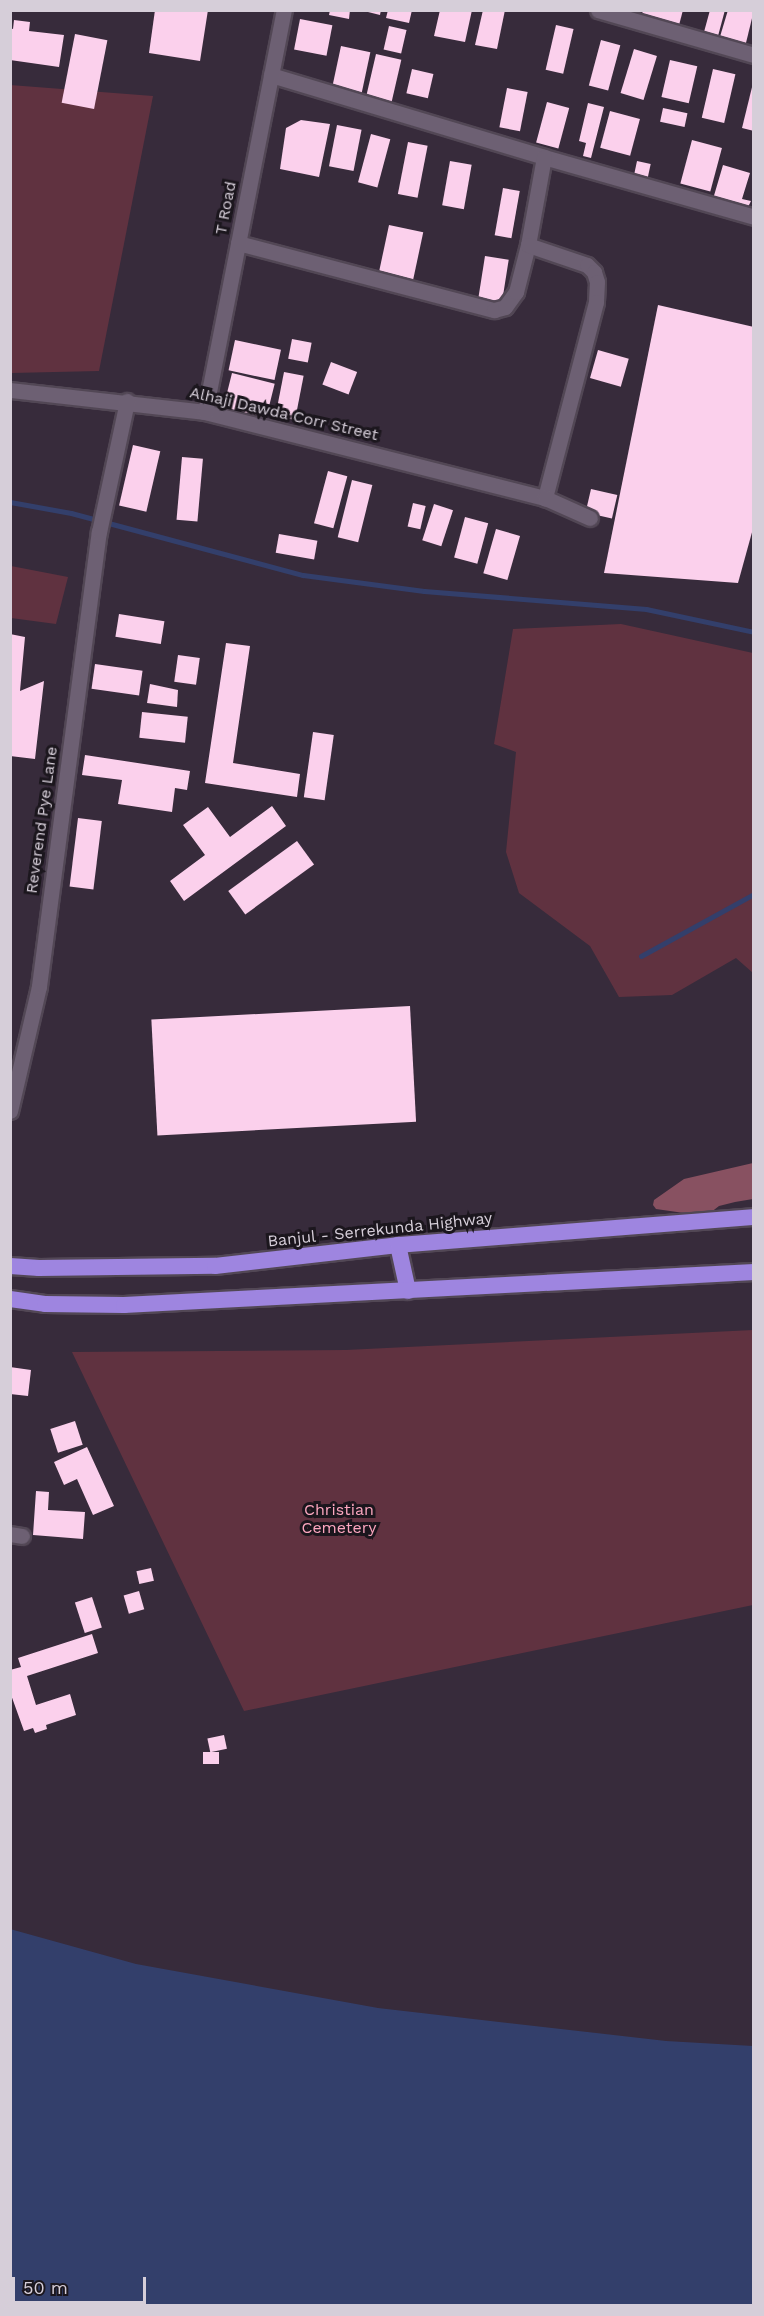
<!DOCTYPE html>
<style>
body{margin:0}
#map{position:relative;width:764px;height:2316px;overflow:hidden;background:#372b3b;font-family:"Work Sans",sans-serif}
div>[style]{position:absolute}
.green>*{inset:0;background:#603240}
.forest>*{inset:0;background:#885161}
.water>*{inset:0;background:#333f6b}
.stream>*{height:5px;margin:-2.5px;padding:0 2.5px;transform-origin:2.5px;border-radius:2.5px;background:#333f6b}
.building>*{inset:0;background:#fbd0ec;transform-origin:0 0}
.roads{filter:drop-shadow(2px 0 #524755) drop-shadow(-2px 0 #524755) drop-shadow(0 2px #524755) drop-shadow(0 -2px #524755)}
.minor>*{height:15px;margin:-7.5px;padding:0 7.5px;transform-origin:7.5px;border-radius:7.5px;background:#6d6073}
.trunk>*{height:16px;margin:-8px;padding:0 8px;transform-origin:8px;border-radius:8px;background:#9e85e0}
span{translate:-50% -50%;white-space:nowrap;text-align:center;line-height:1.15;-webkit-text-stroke:6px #1b161d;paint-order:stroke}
.street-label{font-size:16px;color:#d6ced9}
.park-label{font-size:16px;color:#fca6bf}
.frame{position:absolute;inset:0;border:12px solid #d6ced9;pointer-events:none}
.scale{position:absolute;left:12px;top:2277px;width:134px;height:27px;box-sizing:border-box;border:3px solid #d6ced9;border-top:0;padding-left:8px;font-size:18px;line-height:21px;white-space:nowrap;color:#d6ced9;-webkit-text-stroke:4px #1b161d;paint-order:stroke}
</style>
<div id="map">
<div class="green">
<div style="clip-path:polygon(10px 85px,153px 96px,99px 371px,11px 373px)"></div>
<div style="clip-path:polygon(11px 566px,68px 577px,56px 624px,11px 618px)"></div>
<div style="clip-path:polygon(621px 624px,753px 653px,753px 973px,736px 958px,672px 995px,619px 997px,590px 946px,519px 893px,506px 852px,516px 752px,494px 744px,513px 629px)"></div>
<div style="clip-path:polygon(753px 1330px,753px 1605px,244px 1711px,72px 1352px,346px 1350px)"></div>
</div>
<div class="forest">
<div style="clip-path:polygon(753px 1163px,753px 1199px,735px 1202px,719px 1206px,710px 1213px,698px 1215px,656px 1209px,653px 1205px,654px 1200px,684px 1179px)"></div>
</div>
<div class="water">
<div style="clip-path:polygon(10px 1929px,136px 1964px,378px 2008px,666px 2041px,753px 2046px,753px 2305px,11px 2305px)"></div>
</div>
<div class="stream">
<div style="left:10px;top:502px;width:62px;rotate:10.2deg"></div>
<div style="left:71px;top:513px;width:240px;rotate:15deg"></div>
<div style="left:303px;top:575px;width:122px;rotate:7.5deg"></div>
<div style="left:424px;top:591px;width:223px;rotate:4.6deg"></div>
<div style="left:646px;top:609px;width:110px;rotate:12deg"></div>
<div style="left:641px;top:956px;width:129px;rotate:-28.8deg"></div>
</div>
<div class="building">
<div style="clip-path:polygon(155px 10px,208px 10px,200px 61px,149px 53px)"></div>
<div style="clip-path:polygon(330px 10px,350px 10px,349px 19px,329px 15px)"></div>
<div style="clip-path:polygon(360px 10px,381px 10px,380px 15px)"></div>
<div style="clip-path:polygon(388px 10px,412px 10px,409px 23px,386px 18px)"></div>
<div style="clip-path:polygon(440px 10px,472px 10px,465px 42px,434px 36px)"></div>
<div style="clip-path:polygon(483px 10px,505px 10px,497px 49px,475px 45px)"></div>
<div style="clip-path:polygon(643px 10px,683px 10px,678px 29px,641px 19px)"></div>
<div style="clip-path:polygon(710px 10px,725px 10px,718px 36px,704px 32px)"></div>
<div style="clip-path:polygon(728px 10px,754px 10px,745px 47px,719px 40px)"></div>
<div style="left:300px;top:19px;width:33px;height:31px;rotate:11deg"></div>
<div style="clip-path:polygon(14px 20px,30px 22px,29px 31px,64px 35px,59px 67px,10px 60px,10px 28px,13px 29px)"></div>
<div style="left:556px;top:25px;width:18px;height:46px;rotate:13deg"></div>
<div style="left:389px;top:26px;width:18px;height:24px;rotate:13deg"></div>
<div style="left:75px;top:34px;width:33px;height:70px;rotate:11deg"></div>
<div style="left:601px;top:40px;width:20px;height:47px;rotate:15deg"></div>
<div style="left:341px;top:46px;width:30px;height:44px;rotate:12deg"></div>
<div style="left:634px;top:49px;width:24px;height:46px;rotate:17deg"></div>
<div style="left:376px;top:54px;width:26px;height:46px;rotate:13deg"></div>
<div style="left:670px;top:60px;width:28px;height:38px;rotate:13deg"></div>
<div style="left:412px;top:69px;width:22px;height:25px;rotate:13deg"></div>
<div style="left:713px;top:69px;width:23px;height:50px;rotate:13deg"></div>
<div style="clip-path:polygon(754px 79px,754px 131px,742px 128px)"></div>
<div style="left:507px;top:88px;width:21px;height:40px;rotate:11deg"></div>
<div style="left:547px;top:102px;width:23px;height:42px;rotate:15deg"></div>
<div style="clip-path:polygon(588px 103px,604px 107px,591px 158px,583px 156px,586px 143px,579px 141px)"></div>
<div style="left:663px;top:108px;width:25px;height:14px;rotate:12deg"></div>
<div style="left:610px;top:111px;width:31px;height:38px;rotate:15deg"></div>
<div style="clip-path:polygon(301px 120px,330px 124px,319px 177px,280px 169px,286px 128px)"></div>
<div style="left:337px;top:125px;width:25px;height:42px;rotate:11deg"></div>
<div style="left:371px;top:134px;width:20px;height:50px;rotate:15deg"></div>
<div style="left:692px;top:140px;width:31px;height:45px;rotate:15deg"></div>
<div style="left:408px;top:142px;width:20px;height:53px;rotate:11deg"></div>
<div style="left:450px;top:161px;width:22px;height:45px;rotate:10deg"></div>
<div style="left:637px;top:161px;width:14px;height:14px;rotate:12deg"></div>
<div style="clip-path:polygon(723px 165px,750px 173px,742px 199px,751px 201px,748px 207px,713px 199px)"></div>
<div style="left:503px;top:188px;width:17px;height:48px;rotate:10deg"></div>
<div style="left:389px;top:225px;width:35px;height:53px;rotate:12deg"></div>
<div style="left:485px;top:256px;width:24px;height:45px;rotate:9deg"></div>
<div style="clip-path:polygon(658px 305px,754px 327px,754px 525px,738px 583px,604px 573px)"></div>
<div style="left:292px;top:339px;width:20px;height:20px;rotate:11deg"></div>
<div style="left:235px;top:340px;width:47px;height:31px;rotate:12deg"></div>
<div style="left:598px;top:350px;width:32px;height:29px;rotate:16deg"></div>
<div style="left:331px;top:362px;width:28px;height:24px;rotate:21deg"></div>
<div style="left:284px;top:372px;width:20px;height:45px;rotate:11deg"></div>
<div style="left:232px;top:373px;width:44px;height:40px;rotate:14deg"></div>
<div style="left:133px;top:445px;width:28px;height:62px;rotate:13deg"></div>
<div style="left:182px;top:457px;width:21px;height:63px;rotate:5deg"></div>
<div style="left:328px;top:471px;width:20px;height:54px;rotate:15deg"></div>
<div style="left:352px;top:480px;width:21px;height:59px;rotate:14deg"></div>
<div style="left:591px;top:489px;width:27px;height:24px;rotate:13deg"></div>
<div style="left:413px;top:503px;width:13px;height:24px;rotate:13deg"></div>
<div style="left:434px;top:504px;width:20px;height:38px;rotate:18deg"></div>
<div style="left:465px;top:517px;width:24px;height:42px;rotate:15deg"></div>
<div style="left:496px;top:529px;width:25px;height:46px;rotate:16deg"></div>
<div style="left:279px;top:534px;width:39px;height:19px;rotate:10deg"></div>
<div style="left:119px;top:614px;width:46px;height:23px;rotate:9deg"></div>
<div style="clip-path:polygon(10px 634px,25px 637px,20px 691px,44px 681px,35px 759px,10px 756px)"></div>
<div style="clip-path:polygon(226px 643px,250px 646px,233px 763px,300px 774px,297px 797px,205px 783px)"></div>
<div style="left:178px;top:655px;width:22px;height:27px;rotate:8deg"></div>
<div style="left:95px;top:664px;width:48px;height:25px;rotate:8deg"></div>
<div style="clip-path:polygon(150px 684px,178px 690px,177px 707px,147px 703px)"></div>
<div style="left:142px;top:712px;width:46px;height:26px;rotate:6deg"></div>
<div style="left:313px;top:732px;width:21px;height:66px;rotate:8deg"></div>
<div style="clip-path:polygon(85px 755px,190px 771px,187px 790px,175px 788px,172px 812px,118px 804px,122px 780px,82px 775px)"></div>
<div style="clip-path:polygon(272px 806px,286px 826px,184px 901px,170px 881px,205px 855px,183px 825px,208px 807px,230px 837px)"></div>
<div style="left:78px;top:818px;width:24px;height:69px;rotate:7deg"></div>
<div style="left:297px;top:841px;width:29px;height:85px;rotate:54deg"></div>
<div style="left:410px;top:1006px;width:116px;height:259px;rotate:87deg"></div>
<div style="clip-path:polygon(10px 1367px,31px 1370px,28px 1396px,10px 1394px)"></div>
<div style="left:75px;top:1421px;width:25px;height:26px;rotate:72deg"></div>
<div style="clip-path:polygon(87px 1447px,114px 1506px,93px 1515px,77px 1479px,64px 1485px,54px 1462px)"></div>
<div style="clip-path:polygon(36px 1491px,49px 1492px,48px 1510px,85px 1512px,83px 1539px,33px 1535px)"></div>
<div style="left:151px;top:1568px;width:13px;height:15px;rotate:77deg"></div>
<div style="left:139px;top:1591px;width:19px;height:16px;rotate:74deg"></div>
<div style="left:92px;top:1597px;width:32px;height:18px;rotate:72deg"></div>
<div style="clip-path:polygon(92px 1634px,98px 1653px,27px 1676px,36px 1705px,70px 1694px,76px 1715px,46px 1725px,47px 1729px,35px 1733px,33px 1728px,24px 1731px,10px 1692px,10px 1670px,21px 1667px,18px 1658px)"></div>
<div style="left:224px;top:1735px;width:14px;height:17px;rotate:78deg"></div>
<div style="left:203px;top:1752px;width:16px;height:12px"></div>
</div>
<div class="roads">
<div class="minor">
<div style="left:598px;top:10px;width:162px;rotate:16.1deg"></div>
<div style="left:271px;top:75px;width:285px;rotate:16.7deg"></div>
<div style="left:544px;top:157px;width:218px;rotate:15.9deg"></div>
<div style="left:238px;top:243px;width:265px;rotate:14.7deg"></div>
<div style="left:494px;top:310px;width:11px;rotate:-15deg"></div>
<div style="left:505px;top:307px;width:19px;rotate:-54deg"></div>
<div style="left:516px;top:292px;width:49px;rotate:-75.7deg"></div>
<div style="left:528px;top:245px;width:89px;rotate:-79.7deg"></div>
<div style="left:528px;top:245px;width:62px;rotate:18.7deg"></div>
<div style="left:587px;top:265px;width:10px;rotate:45deg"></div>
<div style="left:594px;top:272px;width:10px;rotate:73deg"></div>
<div style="left:597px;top:282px;width:20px;rotate:93deg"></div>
<div style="left:596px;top:302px;width:203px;rotate:104.6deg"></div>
<div style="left:10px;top:390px;width:196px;rotate:6.4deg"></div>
<div style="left:205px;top:412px;width:351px;rotate:14.2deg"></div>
<div style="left:545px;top:498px;width:49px;rotate:24deg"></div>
<div style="left:205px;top:412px;width:410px;rotate:-78.9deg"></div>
<div style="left:10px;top:1111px;width:128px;rotate:-76.9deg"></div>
<div style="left:39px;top:986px;width:458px;rotate:-82.5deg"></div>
<div style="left:99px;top:532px;width:134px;rotate:-77.9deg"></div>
<div style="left:10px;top:1534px;width:12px;rotate:9deg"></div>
</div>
<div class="trunk">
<div style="left:398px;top:1245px;width:47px;rotate:77.7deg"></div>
<div style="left:10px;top:1266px;width:29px;rotate:4deg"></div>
<div style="left:39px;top:1268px;width:176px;rotate:-0.7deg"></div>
<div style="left:215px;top:1266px;width:184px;rotate:-6.5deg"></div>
<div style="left:398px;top:1245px;width:357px;rotate:-4.5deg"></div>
<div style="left:10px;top:1299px;width:35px;rotate:8deg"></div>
<div style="left:45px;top:1304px;width:79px;rotate:0.7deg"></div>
<div style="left:124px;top:1305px;width:631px;rotate:-3deg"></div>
</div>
</div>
<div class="street-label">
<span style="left:226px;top:208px;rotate:-79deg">T Road</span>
<span style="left:284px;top:414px;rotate:13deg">Alhaji Dawda Corr Street</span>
<span style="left:42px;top:820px;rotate:-82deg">Reverend Pye Lane</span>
<span style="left:380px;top:1230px;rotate:-6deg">Banjul - Serrekunda Highway</span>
</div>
<div class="park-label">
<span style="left:339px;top:1519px">Christian<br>Cemetery</span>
</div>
<div class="frame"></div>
<div class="scale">50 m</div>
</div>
